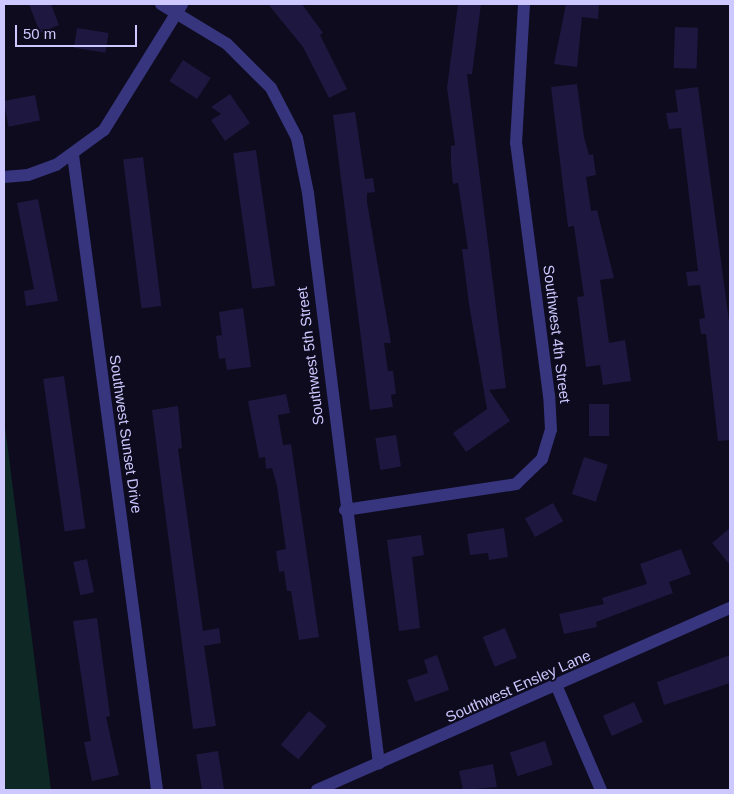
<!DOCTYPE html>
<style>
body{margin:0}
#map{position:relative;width:734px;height:794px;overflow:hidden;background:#0e0b1e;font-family:Helvetica,sans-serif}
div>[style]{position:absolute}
.green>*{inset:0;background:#0e2826}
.building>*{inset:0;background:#1e173f;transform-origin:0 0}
.minor>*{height:12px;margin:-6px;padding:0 6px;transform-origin:6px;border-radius:6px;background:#36357e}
span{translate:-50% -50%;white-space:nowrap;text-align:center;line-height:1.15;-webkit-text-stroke:4px #0e0b1e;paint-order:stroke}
.street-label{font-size:15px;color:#cdc8ff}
.frame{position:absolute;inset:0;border:5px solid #cdc8ff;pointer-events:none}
.scale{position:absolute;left:15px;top:25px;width:122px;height:22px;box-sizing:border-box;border:2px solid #cdc8ff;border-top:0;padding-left:6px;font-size:15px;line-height:18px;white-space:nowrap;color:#cdc8ff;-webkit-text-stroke:4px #0e0b1e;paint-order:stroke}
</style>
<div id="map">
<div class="green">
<div style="clip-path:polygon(4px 418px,51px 790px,4px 790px)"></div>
</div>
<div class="building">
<div style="clip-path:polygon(29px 4px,51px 4px,59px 25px,40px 33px)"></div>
<div style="clip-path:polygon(268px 4px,302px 4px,323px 33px,320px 35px,347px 89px,329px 98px,303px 47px)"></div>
<div style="clip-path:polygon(458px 4px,481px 4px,472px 74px,467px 74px,506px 388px,489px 390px,510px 421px,466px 452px,453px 433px,487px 409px,469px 304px,462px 249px,468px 249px,458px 183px,453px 184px,451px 164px,451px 146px,455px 145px,447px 88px)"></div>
<div style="clip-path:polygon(566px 4px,599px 4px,598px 19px,582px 17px,577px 67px,554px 64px)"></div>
<div style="left:675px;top:27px;width:23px;height:41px;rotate:2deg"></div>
<div style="left:77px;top:28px;width:32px;height:20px;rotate:9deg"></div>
<div style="left:183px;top:60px;width:33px;height:25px;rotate:33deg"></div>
<div style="clip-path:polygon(577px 84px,584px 137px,589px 155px,593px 154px,596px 175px,586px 177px,591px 211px,597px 210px,614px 278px,600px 280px,609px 343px,625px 340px,631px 381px,603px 385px,600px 365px,586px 367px,577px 297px,584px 296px,574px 226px,568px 227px,551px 87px)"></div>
<div style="clip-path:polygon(698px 87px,730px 329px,730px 440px,718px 441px,706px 334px,701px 334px,699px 319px,705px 318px,700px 285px,688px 286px,686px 272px,698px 271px,681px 128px,669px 129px,666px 113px,678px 112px,675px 90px)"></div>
<div style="clip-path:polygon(230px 94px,250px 123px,225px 141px,211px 120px,221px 114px,211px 107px)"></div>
<div style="left:35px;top:95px;width:26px;height:32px;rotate:79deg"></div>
<div style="clip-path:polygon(355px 112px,365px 179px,373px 178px,375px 192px,367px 193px,367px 202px,391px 343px,384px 343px,388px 371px,393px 371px,396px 394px,391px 395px,393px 407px,370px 410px,333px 115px)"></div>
<div style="left:256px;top:150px;width:137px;height:23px;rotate:82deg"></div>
<div style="left:143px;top:157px;width:150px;height:20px;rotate:83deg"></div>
<div style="clip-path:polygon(38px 199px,58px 301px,26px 306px,24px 291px,34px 289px,17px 203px)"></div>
<div style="clip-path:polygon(243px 308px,251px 367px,227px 370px,225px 358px,219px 359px,216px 336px,222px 335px,219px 312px)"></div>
<div style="left:64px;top:376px;width:154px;height:21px;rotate:82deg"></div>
<div style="clip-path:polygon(286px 394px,290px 413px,278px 415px,283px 445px,291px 444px,319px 637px,299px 640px,291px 591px,287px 591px,284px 571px,279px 572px,276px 551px,286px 549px,277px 486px,272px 468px,266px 469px,265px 457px,259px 458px,248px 401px)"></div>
<div style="left:589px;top:404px;width:20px;height:32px"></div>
<div style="clip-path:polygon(178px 406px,182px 448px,178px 449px,203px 631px,219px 628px,221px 643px,204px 646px,216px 726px,193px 729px,152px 410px)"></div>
<div style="left:396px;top:435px;width:32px;height:21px;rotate:81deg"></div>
<div style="left:584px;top:457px;width:25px;height:39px;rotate:18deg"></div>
<div style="left:553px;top:503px;width:21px;height:32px;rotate:61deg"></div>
<div style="clip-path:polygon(504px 528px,508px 557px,489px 560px,488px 553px,470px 555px,467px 534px)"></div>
<div style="clip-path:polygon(730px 528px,730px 565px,712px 543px)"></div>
<div style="clip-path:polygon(421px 535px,424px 555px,412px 557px,420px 628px,399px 631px,387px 540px)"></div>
<div style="clip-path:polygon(681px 549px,691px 574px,669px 582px,673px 593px,596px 622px,597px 627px,564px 634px,559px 614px,604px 604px,602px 598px,647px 584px,640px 564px)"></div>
<div style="left:87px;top:559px;width:34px;height:14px;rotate:78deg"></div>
<div style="clip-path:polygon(97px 618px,110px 716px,106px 717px,119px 775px,92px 781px,84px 742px,91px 741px,73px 621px)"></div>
<div style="left:505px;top:628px;width:32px;height:24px;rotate:68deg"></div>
<div style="clip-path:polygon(437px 655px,449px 690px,415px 702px,407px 680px,428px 673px,424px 660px)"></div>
<div style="clip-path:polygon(730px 655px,730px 683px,664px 705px,657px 682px)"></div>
<div style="left:634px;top:702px;width:22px;height:34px;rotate:66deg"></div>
<div style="left:309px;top:711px;width:23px;height:44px;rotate:40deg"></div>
<div style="left:545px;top:741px;width:25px;height:37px;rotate:72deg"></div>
<div style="left:218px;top:751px;width:39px;height:22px;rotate:81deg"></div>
<div style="clip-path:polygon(493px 764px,497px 787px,463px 790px,459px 771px)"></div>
</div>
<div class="minor">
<div style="left:161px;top:4px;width:77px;rotate:31.2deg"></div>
<div style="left:227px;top:44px;width:62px;rotate:45deg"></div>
<div style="left:271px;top:88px;width:56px;rotate:62.5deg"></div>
<div style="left:297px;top:138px;width:56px;rotate:78.7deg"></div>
<div style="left:308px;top:193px;width:575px;rotate:82.91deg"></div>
<div style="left:73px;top:155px;width:641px;rotate:82.46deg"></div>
<div style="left:4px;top:177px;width:24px;rotate:-5deg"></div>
<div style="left:28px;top:175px;width:30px;rotate:-20deg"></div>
<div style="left:56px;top:165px;width:59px;rotate:-36.1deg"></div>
<div style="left:104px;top:130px;width:148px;rotate:-58.2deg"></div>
<div style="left:345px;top:510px;width:173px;rotate:-8.6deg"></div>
<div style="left:516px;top:484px;width:36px;rotate:-44deg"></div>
<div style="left:542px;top:459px;width:30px;rotate:-73deg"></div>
<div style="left:551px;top:430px;width:34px;rotate:-93deg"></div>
<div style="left:549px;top:396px;width:255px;rotate:-97.4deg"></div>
<div style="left:516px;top:143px;width:139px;rotate:-86.7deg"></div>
<div style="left:557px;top:687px;width:112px;rotate:66.9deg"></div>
<div style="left:317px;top:790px;width:451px;rotate:-23.8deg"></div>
</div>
<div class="street-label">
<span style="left:557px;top:334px;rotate:83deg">Southwest 4th Street</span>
<span style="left:310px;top:356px;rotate:-97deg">Southwest 5th Street</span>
<span style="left:126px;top:434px;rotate:82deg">Southwest Sunset Drive</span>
<span style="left:518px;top:686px;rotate:-24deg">Southwest Ensley Lane</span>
</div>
<div class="frame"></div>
<div class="scale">50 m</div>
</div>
